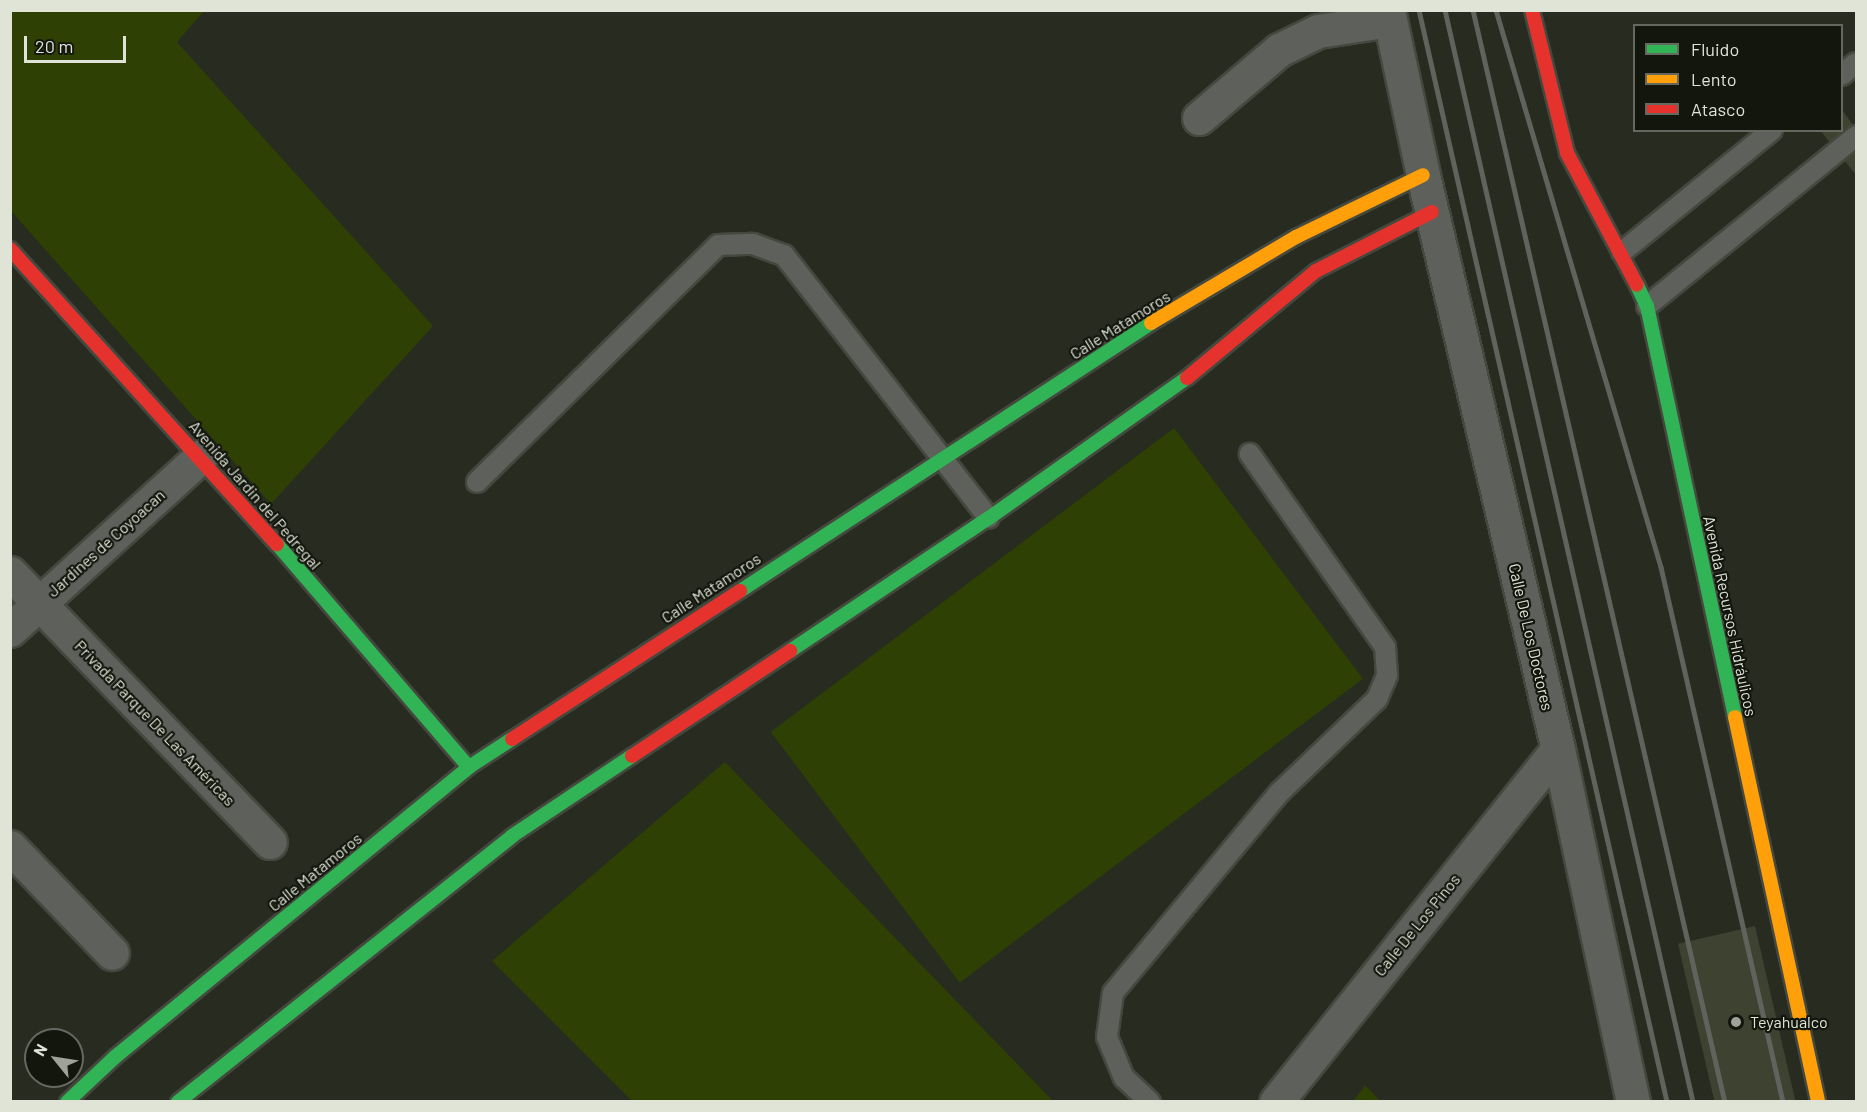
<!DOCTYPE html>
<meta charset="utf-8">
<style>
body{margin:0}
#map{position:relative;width:1867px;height:1112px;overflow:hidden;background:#272b20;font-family:Barlow,sans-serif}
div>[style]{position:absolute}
.green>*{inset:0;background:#2e4004;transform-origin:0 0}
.building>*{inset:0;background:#3d4231;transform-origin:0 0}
.roads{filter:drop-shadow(2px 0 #44483e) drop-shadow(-2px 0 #44483e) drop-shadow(0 2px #44483e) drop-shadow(0 -2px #44483e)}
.lane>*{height:20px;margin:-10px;padding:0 10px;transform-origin:10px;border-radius:10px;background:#5e605b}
.street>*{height:33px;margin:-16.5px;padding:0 16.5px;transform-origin:16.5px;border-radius:16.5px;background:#5e605b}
.fast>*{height:14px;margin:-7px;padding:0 7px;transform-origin:7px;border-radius:7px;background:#30b455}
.slow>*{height:14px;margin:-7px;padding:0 7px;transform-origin:7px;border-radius:7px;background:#ff9f0a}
.jam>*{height:14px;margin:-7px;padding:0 7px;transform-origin:7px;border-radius:7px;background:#e5322d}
.rail>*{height:4.5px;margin:-2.25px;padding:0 2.25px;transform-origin:2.25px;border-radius:2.25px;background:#60625c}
.dots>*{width:16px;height:16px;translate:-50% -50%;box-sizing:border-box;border:3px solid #13160d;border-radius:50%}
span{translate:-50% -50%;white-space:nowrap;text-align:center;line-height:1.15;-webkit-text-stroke:4.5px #13160d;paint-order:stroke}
.street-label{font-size:16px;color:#dfe4d7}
.poi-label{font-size:16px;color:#dfe4d7}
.left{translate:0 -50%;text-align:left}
.frame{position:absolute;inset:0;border:12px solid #dfe4d7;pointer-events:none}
.legend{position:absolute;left:1633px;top:24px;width:210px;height:108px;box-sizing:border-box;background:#13160d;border:2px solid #65685e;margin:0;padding:8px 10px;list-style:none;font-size:18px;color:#dfe4d7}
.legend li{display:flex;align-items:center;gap:12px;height:30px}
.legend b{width:30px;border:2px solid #65685e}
.north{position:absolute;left:24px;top:1028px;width:60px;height:60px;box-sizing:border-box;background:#13160d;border:2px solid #65685e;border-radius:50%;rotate:300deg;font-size:16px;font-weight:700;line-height:24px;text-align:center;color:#dfe4d7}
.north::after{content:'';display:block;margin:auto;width:21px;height:27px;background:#9fa397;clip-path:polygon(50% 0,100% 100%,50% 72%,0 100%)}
.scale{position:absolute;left:24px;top:36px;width:102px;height:27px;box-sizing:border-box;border:3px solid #dfe4d7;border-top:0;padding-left:8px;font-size:18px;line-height:21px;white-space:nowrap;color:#dfe4d7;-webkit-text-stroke:4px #13160d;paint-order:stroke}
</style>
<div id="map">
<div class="green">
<div style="clip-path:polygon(10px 11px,204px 11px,177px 42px,433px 326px,271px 504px,11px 211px)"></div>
<div style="left:1174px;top:428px;width:314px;height:505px;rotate:53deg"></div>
<div style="clip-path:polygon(725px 762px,1053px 1101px,632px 1101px,492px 961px)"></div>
<div style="clip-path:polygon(1365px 1086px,1366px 1086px,1380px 1101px,1353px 1101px)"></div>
</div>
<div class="building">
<div style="clip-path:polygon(1842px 110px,1856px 129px,1856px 175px,1820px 130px,1842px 130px)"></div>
<div style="left:1755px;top:926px;width:180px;height:79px;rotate:77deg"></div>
</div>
<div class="roads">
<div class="lane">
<div style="left:1842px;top:75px;width:18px;rotate:-41deg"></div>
<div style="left:1622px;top:252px;width:193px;rotate:-39.1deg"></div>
<div style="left:1647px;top:306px;width:269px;rotate:-39.1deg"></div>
<div style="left:477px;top:482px;width:338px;rotate:-44.5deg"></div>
<div style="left:718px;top:245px;width:35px;rotate:-2deg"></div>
<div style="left:753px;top:244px;width:33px;rotate:20deg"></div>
<div style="left:784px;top:255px;width:333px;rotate:52.1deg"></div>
<div style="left:1150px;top:1102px;width:35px;rotate:-137deg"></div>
<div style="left:1124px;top:1078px;width:44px;rotate:-112.5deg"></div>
<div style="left:1107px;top:1037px;width:44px;rotate:-82.2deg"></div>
<div style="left:1113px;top:993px;width:261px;rotate:-50.3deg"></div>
<div style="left:1280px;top:792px;width:134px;rotate:-43.8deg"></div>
<div style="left:1377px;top:699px;width:26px;rotate:-67deg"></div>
<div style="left:1387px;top:675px;width:28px;rotate:-94deg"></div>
<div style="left:1385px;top:647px;width:236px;rotate:-125deg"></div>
</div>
<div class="street">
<div style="left:1388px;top:10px;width:169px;rotate:78deg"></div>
<div style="left:1423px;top:175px;width:590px;rotate:76.77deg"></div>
<div style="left:1558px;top:749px;width:361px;rotate:78deg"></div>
<div style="left:1199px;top:118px;width:105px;rotate:-40.4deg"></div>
<div style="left:1279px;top:50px;width:43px;rotate:-26deg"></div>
<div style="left:1318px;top:31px;width:73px;rotate:-8.7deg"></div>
<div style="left:10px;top:573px;width:374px;rotate:46deg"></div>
<div style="left:10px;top:630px;width:258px;rotate:-42.3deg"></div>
<div style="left:10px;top:847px;width:147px;rotate:46.1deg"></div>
<div style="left:1276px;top:1102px;width:452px;rotate:-51.4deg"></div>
</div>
<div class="fast">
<div style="left:1637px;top:285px;width:23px;rotate:65deg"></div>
<div style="left:1647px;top:306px;width:420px;rotate:77.9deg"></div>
<div style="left:277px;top:544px;width:294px;rotate:49.3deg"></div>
<div style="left:740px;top:591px;width:491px;rotate:-33.1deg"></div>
<div style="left:790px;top:651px;width:239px;rotate:-33.8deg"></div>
<div style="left:989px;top:518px;width:242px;rotate:-35.3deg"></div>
<div style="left:67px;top:1102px;width:66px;rotate:-43.2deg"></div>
<div style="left:115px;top:1057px;width:458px;rotate:-39.3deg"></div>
<div style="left:469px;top:767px;width:51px;rotate:-33.1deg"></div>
<div style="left:178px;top:1102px;width:427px;rotate:-38.5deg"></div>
<div style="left:512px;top:836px;width:144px;rotate:-33.7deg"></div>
</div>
<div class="slow">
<div style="left:1151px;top:323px;width:169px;rotate:-30.7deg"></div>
<div style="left:1296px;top:237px;width:141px;rotate:-26deg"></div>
<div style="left:1735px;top:717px;width:394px;rotate:77.8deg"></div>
</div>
<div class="jam">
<div style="left:1532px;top:10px;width:147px;rotate:76.2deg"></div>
<div style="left:1567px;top:153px;width:149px;rotate:62.1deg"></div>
<div style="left:10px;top:249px;width:398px;rotate:47.9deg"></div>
<div style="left:1187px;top:378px;width:168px;rotate:-39.7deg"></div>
<div style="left:1316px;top:271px;width:130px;rotate:-27deg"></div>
<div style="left:512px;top:739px;width:272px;rotate:-33deg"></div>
<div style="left:632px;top:756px;width:190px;rotate:-33.6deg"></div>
</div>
</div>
<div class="rail">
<div style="left:1419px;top:10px;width:1120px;rotate:77.2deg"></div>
<div style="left:1445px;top:10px;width:1120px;rotate:77.2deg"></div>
<div style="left:1473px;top:10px;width:1121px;rotate:77.01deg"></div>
<div style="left:1496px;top:10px;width:581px;rotate:73.5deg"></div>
<div style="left:1661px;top:567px;width:549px;rotate:77.15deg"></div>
</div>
<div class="dots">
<div style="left:1736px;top:1022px;background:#9fa397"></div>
</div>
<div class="street-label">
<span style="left:1120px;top:325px;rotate:-32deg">Calle Matamoros</span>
<span style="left:255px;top:495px;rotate:49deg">Avenida Jardin del Pedregal</span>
<span style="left:106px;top:543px;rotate:-42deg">Jardines de Coyoacan</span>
<span style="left:711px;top:588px;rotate:-33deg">Calle Matamoros</span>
<span style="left:1730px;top:616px;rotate:78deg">Avenida Recursos Hidráulicos</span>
<span style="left:1531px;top:637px;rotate:77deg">Calle De Los Doctores</span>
<span style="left:155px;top:723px;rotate:46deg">Privada Parque De Las Américas</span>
<span style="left:315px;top:872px;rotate:-39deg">Calle Matamoros</span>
<span style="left:1417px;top:925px;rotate:-51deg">Calle De Los Pinos</span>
</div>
<div class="poi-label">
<span class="left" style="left:1750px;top:1022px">Teyahualco</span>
</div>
<div class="frame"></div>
<ul class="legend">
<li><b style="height:8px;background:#30b455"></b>Fluido</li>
<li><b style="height:8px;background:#ff9f0a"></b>Lento</li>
<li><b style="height:8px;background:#e5322d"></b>Atasco</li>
</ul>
<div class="north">N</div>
<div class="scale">20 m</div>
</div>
